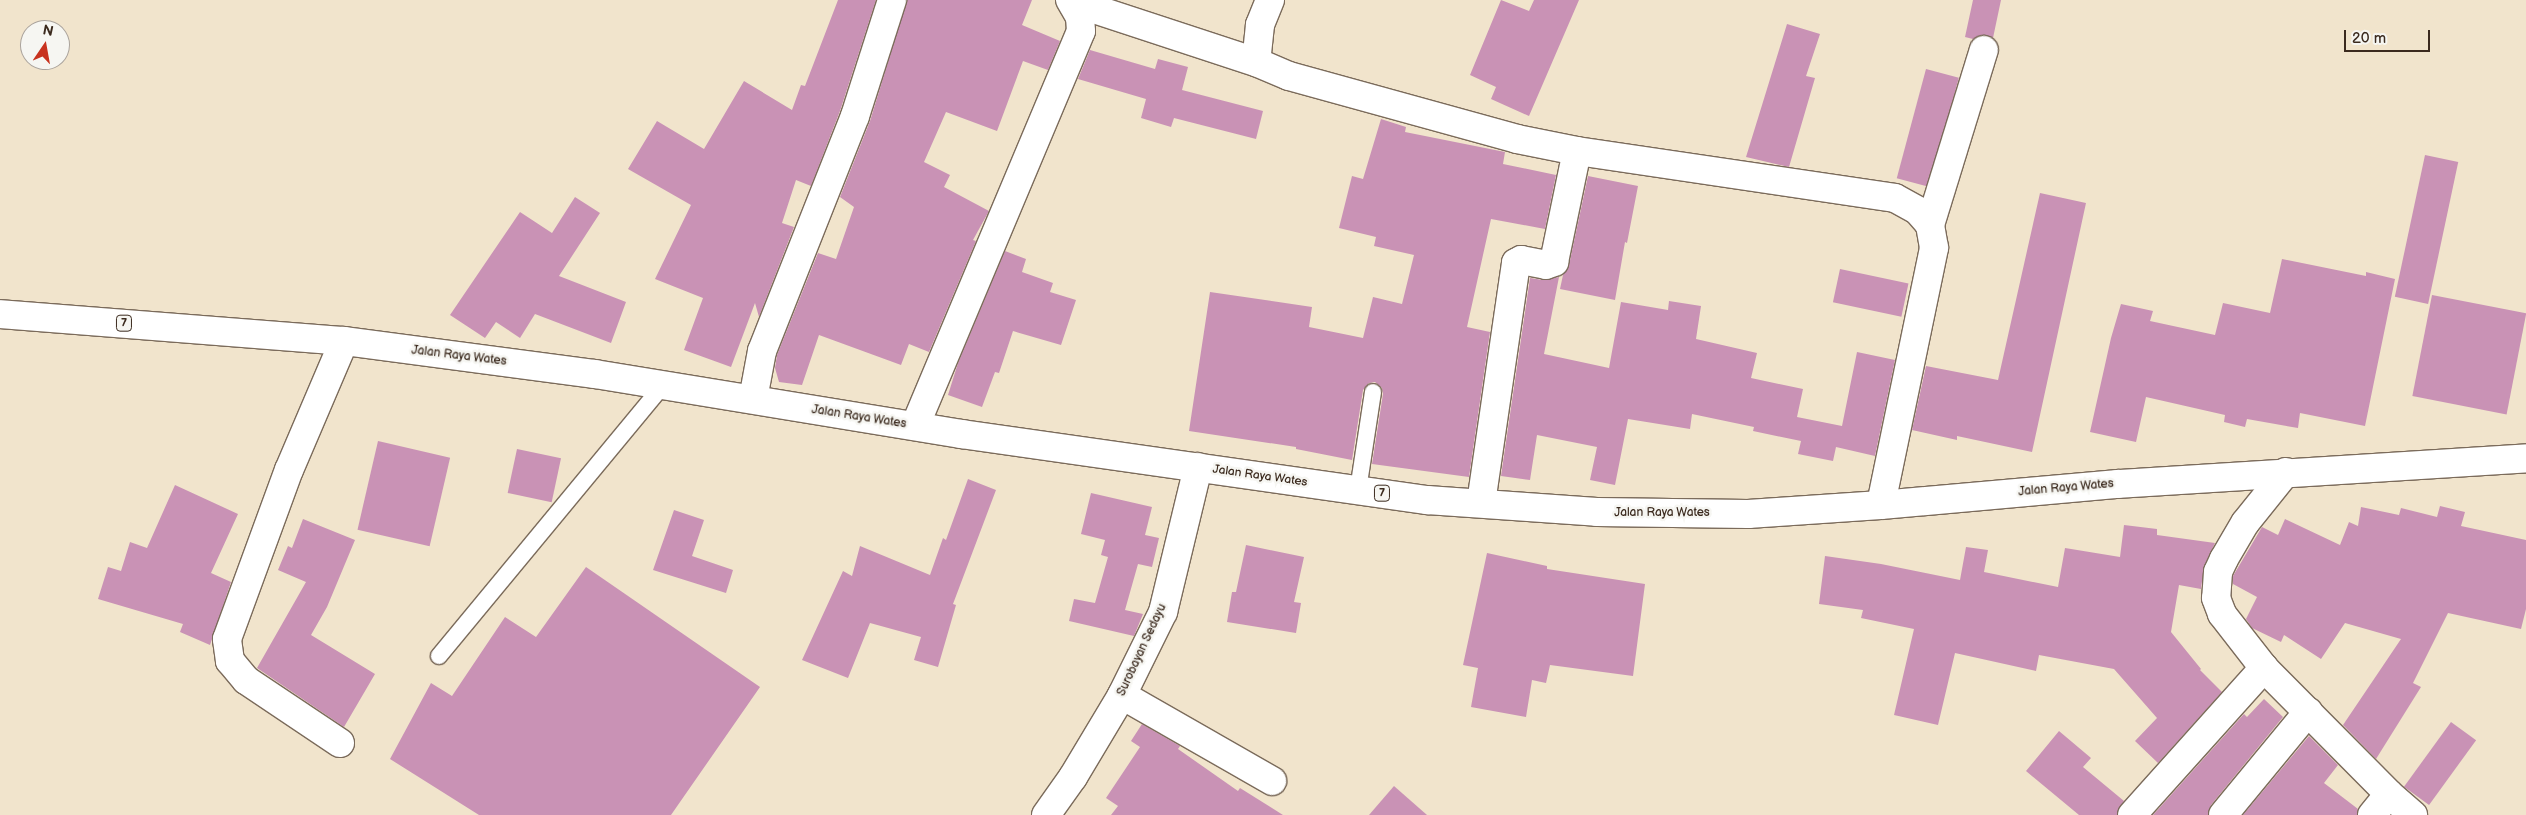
<!DOCTYPE html>
<style>
body{margin:0}
#map{position:relative;width:2526px;height:815px;overflow:hidden;background:#f1e4cc;font-family:"Balsamiq Sans",sans-serif}
div>[style]{position:absolute}
.building>*{inset:0;background:#c992b5;transform-origin:0 0}
.roads{filter:drop-shadow(1px 0 #7b6b5b) drop-shadow(-1px 0 #7b6b5b) drop-shadow(0 1px #7b6b5b) drop-shadow(0 -1px #7b6b5b)}
.service>*{height:16px;margin:-8px;padding:0 8px;transform-origin:8px;border-radius:8px;background:#fff}
.minor>*{height:28px;margin:-14px;padding:0 14px;transform-origin:14px;border-radius:14px;background:#fff}
.secondary>*{height:28px;margin:-14px;padding:0 14px;transform-origin:14px;border-radius:14px;background:#fff}
.trunk>*{height:28px;margin:-14px;padding:0 14px;transform-origin:14px;border-radius:14px;background:#fff}
span{translate:-50% -50%;white-space:nowrap;text-align:center;line-height:1.15;-webkit-text-stroke:5px #f6f6f2;paint-order:stroke}
.shield-label span{padding:1px 4px;background:#f6f6f2;border:1px solid;border-radius:4px;-webkit-text-stroke-width:0}
.shield-label{font-size:11px;color:#3b2a1e;font-weight:700}
.street-label{font-size:12px;color:#3b2a1e}
.north{position:absolute;left:20px;top:20px;width:50px;height:50px;box-sizing:border-box;background:#f6f6f2;border:1px solid #aba49d;border-radius:50%;rotate:12deg;font-size:14px;font-weight:700;line-height:20px;text-align:center;color:#3b2a1e}
.north::after{content:'';display:block;margin:auto;width:18px;height:22px;background:#c8321e;clip-path:polygon(50% 0,100% 100%,50% 72%,0 100%)}
.scale{position:absolute;left:2344px;top:30px;width:86px;height:22px;box-sizing:border-box;border:2px solid #3b2a1e;border-top:0;padding-left:6px;font-size:15px;line-height:18px;white-space:nowrap;color:#3b2a1e;-webkit-text-stroke:4px #f6f6f2;paint-order:stroke}
</style>
<div id="map">
<div class="building">
<div style="clip-path:polygon(838px 0,876px 0,840px 111px,811px 186px,796px 180px,782px 223px,794px 227px,759px 317px,755px 303px,731px 367px,684px 350px,703px 298px,655px 279px,691px 205px,628px 169px,657px 121px,704px 149px,744px 81px,792px 110px,801px 85px,805px 86px)"></div>
<div style="clip-path:polygon(907px 0,1032px 0,1022px 25px,1060px 41px,1048px 70px,1023px 61px,997px 131px,946px 112px,924px 162px,950px 175px,944px 187px,989px 211px,973px 240px,976px 241px,929px 352px,909px 344px,901px 365px,819px 335px,802px 385px,779px 382px,775px 368px,777px 355px,818px 253px,836px 259px,854px 207px,840px 197px,870px 121px)"></div>
<div style="clip-path:polygon(1501px 0,1529px 11px,1534px 0,1579px 0,1529px 116px,1491px 99px,1496px 87px,1470px 75px)"></div>
<div style="clip-path:polygon(1973px 0,2001px 0,1993px 38px,1981px 35px,1973px 39px,1965px 37px)"></div>
<div style="clip-path:polygon(1787px 24px,1820px 34px,1806px 76px,1815px 78px,1789px 167px,1746px 157px)"></div>
<div style="clip-path:polygon(1090px 50px,1155px 69px,1158px 59px,1188px 67px,1182px 90px,1263px 111px,1256px 139px,1174px 118px,1171px 127px,1141px 118px,1146px 99px,1078px 79px)"></div>
<div style="left:1926px;top:69px;width:34px;height:113px;rotate:15deg"></div>
<div style="clip-path:polygon(1381px 119px,1406px 127px,1405px 132px,1505px 152px,1503px 164px,1556px 175px,1545px 229px,1491px 219px,1467px 327px,1490px 332px,1469px 477px,1372px 464px,1383px 394px,1382px 388px,1375px 382px,1369px 383px,1363px 390px,1352px 460px,1296px 449px,1296px 447px,1189px 431px,1210px 292px,1312px 307px,1309px 327px,1363px 338px,1373px 297px,1402px 304px,1414px 255px,1374px 246px,1376px 237px,1339px 228px,1352px 176px,1363px 179px)"></div>
<div style="left:2425px;top:155px;width:34px;height:145px;rotate:12deg"></div>
<div style="clip-path:polygon(1588px 176px,1638px 186px,1627px 243px,1625px 242px,1615px 300px,1560px 289px,1563px 275px,1569px 265px)"></div>
<div style="clip-path:polygon(2040px 193px,2086px 203px,2032px 452px,1957px 436px,1957px 440px,1912px 430px,1926px 366px,1998px 380px)"></div>
<div style="clip-path:polygon(575px 197px,600px 213px,559px 276px,626px 302px,611px 343px,535px 314px,520px 338px,496px 322px,485px 338px,450px 315px,520px 212px,552px 233px)"></div>
<div style="clip-path:polygon(1005px 251px,1026px 259px,1022px 272px,1053px 283px,1050px 292px,1076px 300px,1061px 345px,1013px 331px,999px 373px,995px 372px,982px 407px,948px 395px,958px 363px)"></div>
<div style="clip-path:polygon(2282px 259px,2366px 276px,2366px 272px,2395px 279px,2365px 426px,2300px 413px,2298px 428px,2247px 419px,2245px 427px,2224px 422px,2225px 415px,2146px 397px,2136px 442px,2090px 432px,2111px 338px,2121px 304px,2153px 311px,2150px 321px,2215px 335px,2223px 303px,2270px 313px)"></div>
<div style="left:1840px;top:269px;width:70px;height:34px;rotate:12deg"></div>
<div style="clip-path:polygon(1559px 277px,1544px 354px,1609px 368px,1621px 302px,1668px 310px,1669px 301px,1701px 306px,1696px 339px,1757px 353px,1751px 378px,1803px 389px,1797px 417px,1842px 426px,1857px 352px,1895px 360px,1875px 456px,1836px 447px,1833px 461px,1798px 454px,1801px 441px,1753px 431px,1754px 427px,1692px 414px,1690px 429px,1628px 419px,1615px 485px,1590px 480px,1597px 447px,1537px 435px,1530px 480px,1501px 476px,1530px 278px,1543px 280px)"></div>
<div style="left:2432px;top:295px;width:96px;height:103px;rotate:11deg"></div>
<div style="left:378px;top:441px;width:74px;height:91px;rotate:13deg"></div>
<div style="left:517px;top:449px;width:45px;height:45px;rotate:12deg"></div>
<div style="clip-path:polygon(968px 479px,996px 490px,953px 604px,956px 605px,938px 667px,914px 660px,921px 637px,870px 623px,848px 678px,802px 660px,843px 571px,852px 576px,860px 546px,930px 575px,943px 538px,946px 540px)"></div>
<div style="clip-path:polygon(175px 485px,238px 514px,211px 573px,231px 582px,210px 645px,180px 632px,183px 624px,98px 599px,108px 567px,121px 571px,130px 542px,147px 548px)"></div>
<div style="clip-path:polygon(1091px 493px,1152px 507px,1145px 535px,1159px 538px,1152px 567px,1138px 564px,1125px 610px,1143px 614px,1134px 636px,1069px 621px,1074px 599px,1095px 603px,1108px 557px,1101px 555px,1105px 540px,1081px 534px)"></div>
<div style="clip-path:polygon(2440px 506px,2465px 512px,2461px 526px,2526px 540px,2526px 609px,2521px 629px,2448px 613px,2413px 683px,2421px 687px,2376px 759px,2343px 725px,2401px 639px,2345px 623px,2321px 659px,2284px 635px,2281px 642px,2252px 628px,2246px 619px,2257px 597px,2233px 584px,2233px 576px,2262px 527px,2278px 535px,2285px 519px,2340px 545px,2349px 522px,2358px 526px,2361px 507px,2399px 515px,2401px 508px,2437px 517px)"></div>
<div style="clip-path:polygon(674px 510px,704px 520px,692px 556px,733px 570px,726px 593px,653px 570px)"></div>
<div style="clip-path:polygon(303px 519px,355px 540px,327px 607px,311px 635px,375px 674px,344px 727px,257px 668px,306px 582px,278px 570px,288px 546px,292px 548px)"></div>
<div style="clip-path:polygon(2124px 525px,2157px 529px,2157px 535px,2215px 543px,2204px 566px,2201px 589px,2179px 585px,2171px 632px,2201px 669px,2200px 670px,2222px 692px,2158px 763px,2135px 741px,2157px 718px,2114px 669px,2039px 655px,2036px 671px,1955px 653px,1938px 725px,1894px 715px,1914px 629px,1861px 618px,1863px 610px,1819px 604px,1825px 556px,1881px 564px,1960px 580px,1966px 547px,1988px 550px,1984px 572px,2058px 587px,2065px 548px,2120px 557px)"></div>
<div style="clip-path:polygon(1246px 545px,1304px 557px,1294px 602px,1301px 603px,1296px 633px,1227px 622px,1232px 592px,1236px 592px)"></div>
<div style="clip-path:polygon(1487px 553px,1547px 566px,1547px 569px,1645px 584px,1633px 676px,1550px 665px,1546px 683px,1532px 680px,1526px 717px,1471px 707px,1478px 668px,1463px 665px)"></div>
<div style="clip-path:polygon(586px 567px,760px 687px,671px 815px,479px 815px,390px 759px,431px 683px,452px 696px,505px 617px,536px 637px)"></div>
<div style="clip-path:polygon(2264px 699px,2283px 717px,2211px 805px,2208px 815px,2153px 815px,2244px 714px,2247px 717px)"></div>
<div style="left:2451px;top:722px;width:31px;height:80px;rotate:36deg"></div>
<div style="clip-path:polygon(1142px 724px,1180px 746px,1178px 749px,1238px 791px,1240px 788px,1283px 815px,1111px 815px,1118px 806px,1106px 798px,1140px 747px,1131px 741px)"></div>
<div style="clip-path:polygon(2059px 731px,2091px 758px,2083px 767px,2124px 801px,2117px 815px,2079px 815px,2026px 771px)"></div>
<div style="clip-path:polygon(2309px 736px,2338px 765px,2324px 783px,2358px 809px,2357px 815px,2243px 815px)"></div>
<div style="clip-path:polygon(1394px 786px,1427px 815px,1369px 815px)"></div>
</div>
<div class="roads">
<div class="service">
<div style="left:1358px;top:490px;width:99px;rotate:-81.3deg"></div>
<div style="left:439px;top:656px;width:352px;rotate:-50.4deg"></div>
</div>
<div class="minor">
<div style="left:1270px;top:0;width:27px;rotate:112deg"></div>
<div style="left:1260px;top:25px;width:37px;rotate:96deg"></div>
<div style="left:1256px;top:62px;width:36px;rotate:23deg"></div>
<div style="left:1289px;top:76px;width:237px;rotate:15.4deg"></div>
<div style="left:1517px;top:139px;width:61px;rotate:11.3deg"></div>
<div style="left:1577px;top:151px;width:321px;rotate:8.4deg"></div>
<div style="left:1895px;top:198px;width:26px;rotate:29deg"></div>
<div style="left:1918px;top:211px;width:18px;rotate:49deg"></div>
<div style="left:1930px;top:225px;width:23px;rotate:80deg"></div>
<div style="left:1934px;top:248px;width:262px;rotate:101.7deg"></div>
<div style="left:1073px;top:2px;width:193px;rotate:18.2deg"></div>
<div style="left:1930px;top:225px;width:183px;rotate:-72.9deg"></div>
<div style="left:753px;top:399px;width:49px;rotate:-79.4deg"></div>
<div style="left:762px;top:351px;width:253px;rotate:-68.4deg"></div>
<div style="left:855px;top:116px;width:122px;rotate:-72.3deg"></div>
<div style="left:915px;top:426px;width:428px;rotate:-67.2deg"></div>
<div style="left:1081px;top:31px;width:14px;rotate:-94deg"></div>
<div style="left:1080px;top:17px;width:20px;rotate:-120deg"></div>
<div style="left:2286px;top:472px;width:65px;rotate:128.8deg"></div>
<div style="left:2245px;top:523px;width:42px;rotate:120.3deg"></div>
<div style="left:2224px;top:559px;width:14px;rotate:115deg"></div>
<div style="left:2218px;top:572px;width:26px;rotate:94deg"></div>
<div style="left:2216px;top:598px;width:17px;rotate:69deg"></div>
<div style="left:2222px;top:614px;width:68px;rotate:52.1deg"></div>
<div style="left:2264px;top:668px;width:177px;rotate:45.2deg"></div>
<div style="left:2389px;top:794px;width:32px;rotate:41deg"></div>
<div style="left:1481px;top:503px;width:243px;rotate:-81.7deg"></div>
<div style="left:1516px;top:263px;width:6px;rotate:-31deg"></div>
<div style="left:1521px;top:260px;width:25px;rotate:11deg"></div>
<div style="left:1546px;top:265px;width:9px;rotate:-21deg"></div>
<div style="left:1554px;top:262px;width:113px;rotate:-78.3deg"></div>
<div style="left:1122px;top:695px;width:173px;rotate:29.8deg"></div>
<div style="left:340px;top:743px;width:113px;rotate:-146.2deg"></div>
<div style="left:246px;top:680px;width:25px;rotate:-130deg"></div>
<div style="left:230px;top:661px;width:22px;rotate:-98deg"></div>
<div style="left:227px;top:639px;width:180px;rotate:-69.9deg"></div>
<div style="left:289px;top:470px;width:140px;rotate:-66.9deg"></div>
<div style="left:2132px;top:815px;width:198px;rotate:-48.1deg"></div>
<div style="left:2223px;top:815px;width:134px;rotate:-50.5deg"></div>
<div style="left:2372px;top:815px;width:27px;rotate:-51deg"></div>
</div>
<div class="secondary">
<div style="left:1046px;top:815px;width:47px;rotate:-54.6deg"></div>
<div style="left:1073px;top:777px;width:96px;rotate:-59.1deg"></div>
<div style="left:1122px;top:695px;width:93px;rotate:-63.7deg"></div>
<div style="left:1163px;top:612px;width:149px;rotate:-76.4deg"></div>
</div>
<div class="trunk">
<div style="left:0;top:314px;width:345px;rotate:4.5deg"></div>
<div style="left:344px;top:341px;width:253px;rotate:7.5deg"></div>
<div style="left:595px;top:374px;width:372px;rotate:9.3deg"></div>
<div style="left:962px;top:434px;width:470px;rotate:8.1deg"></div>
<div style="left:1427px;top:500px;width:170px;rotate:4deg"></div>
<div style="left:1597px;top:512px;width:151px;rotate:0.8deg"></div>
<div style="left:1748px;top:514px;width:133px;rotate:-3.9deg"></div>
<div style="left:1881px;top:505px;width:238px;rotate:-5.1deg"></div>
<div style="left:2118px;top:484px;width:409px;rotate:-3.6deg"></div>
</div>
</div>
<div class="shield-label">
<span style="left:124px;top:323px">7</span>
<span style="left:1382px;top:493px">7</span>
</div>
<div class="street-label">
<span style="left:459px;top:356px;rotate:7deg">Jalan Raya Wates</span>
<span style="left:859px;top:417px;rotate:9deg">Jalan Raya Wates</span>
<span style="left:1260px;top:476px;rotate:8deg">Jalan Raya Wates</span>
<span style="left:2066px;top:488px;rotate:-5deg">Jalan Raya Wates</span>
<span style="left:1662px;top:513px">Jalan Raya Wates</span>
<span style="left:1142px;top:650px;rotate:-65deg">Surobayan Sedayu</span>
</div>
<div class="north">N</div>
<div class="scale">20 m</div>
</div>
